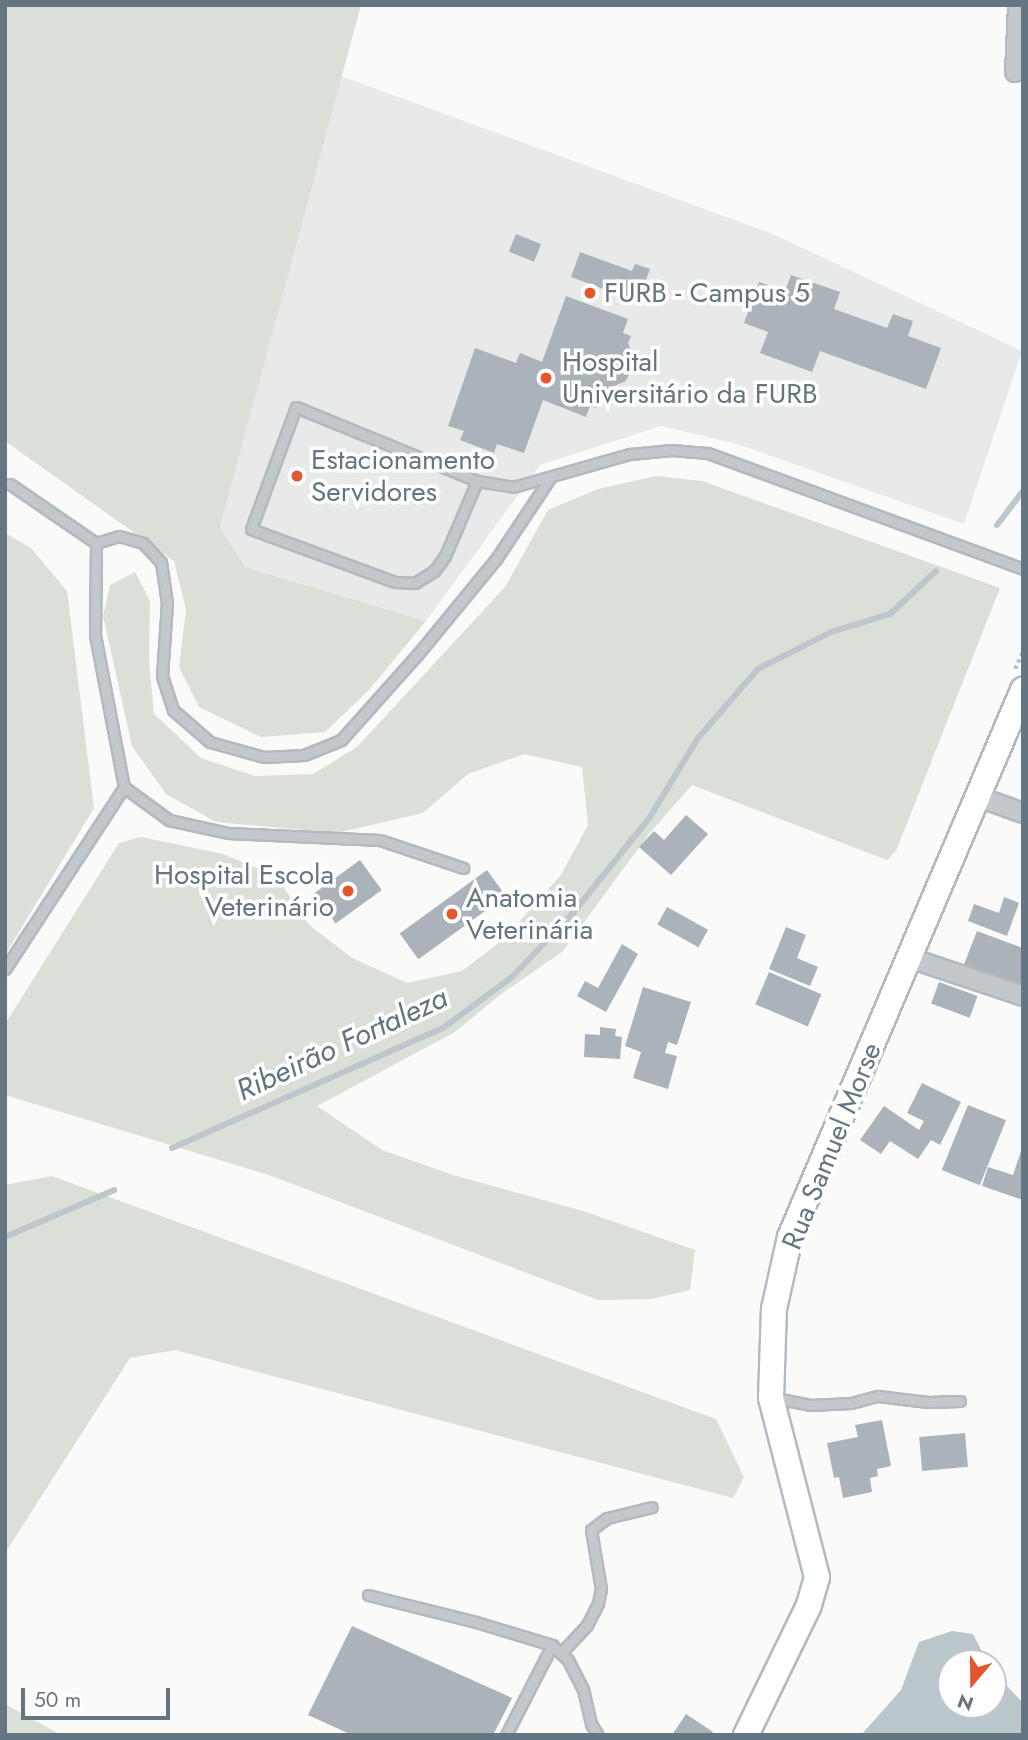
<!DOCTYPE html>
<meta charset="utf-8">
<style>
body{margin:0}
#map{position:relative;width:1028px;height:1740px;overflow:hidden;background:#fafaf8;font-family:Jost,sans-serif}
div>[style]{position:absolute}
.built>*{inset:0;background:#e8e9e9}
.green>*{inset:0;background:#dadfd7}
.water>*{inset:0;background:#bbc7cb}
.stream>*{height:6px;margin:-3px;padding:0 3px;transform-origin:3px;border-radius:3px;background:#bbc7cb}
.building>*{inset:0;background:#aab3b9;transform-origin:0 0}
.path>*{height:3.5px;margin-top:-1.75px;transform-origin:0;background:repeating-linear-gradient(90deg,#bbbfc2 0 3.5px,transparent 0 7px)}
.roads{filter:drop-shadow(2px 0 #b3babf) drop-shadow(-2px 0 #b3babf) drop-shadow(0 2px #b3babf) drop-shadow(0 -2px #b3babf)}
.lane>*{height:9px;margin:-4.5px;padding:0 4.5px;transform-origin:4.5px;border-radius:4.5px;background:#c3c8cc}
.street>*{height:18px;margin:-9px;padding:0 9px;transform-origin:9px;border-radius:9px;background:#c3c8cc}
.secondary>*{height:24px;margin:-12px;padding:0 12px;transform-origin:12px;border-radius:12px;background:#fff}
.dots>*{width:19px;height:19px;translate:-50% -50%;box-sizing:border-box;border:4px solid #fff;border-radius:50%}
span{translate:-50% -50%;white-space:nowrap;text-align:center;line-height:1.15;-webkit-text-stroke:7px #fff;paint-order:stroke}
.poi-label{font-size:28px;color:#657683}
.left{translate:0 -50%;text-align:left}
.right{translate:-100% -50%;text-align:right}
.street-label{font-size:28px;color:#657683}
.water-label{font-size:30px;color:#60757c;font-style:italic}
.frame{position:absolute;inset:0;border:7px solid #657683;pointer-events:none}
.north{position:absolute;left:937px;top:1649px;width:70px;height:70px;box-sizing:border-box;background:#fff;border:2px solid #c1c8cd;border-radius:50%;rotate:200deg;font-size:19px;font-weight:700;line-height:28px;text-align:center;color:#657683}
.north::after{content:'';display:block;margin:auto;width:24px;height:32px;background:#e4572e;clip-path:polygon(50% 0,100% 100%,50% 72%,0 100%)}
.scale{position:absolute;left:21px;top:1688px;width:149px;height:32px;box-sizing:border-box;border:4px solid #657683;border-top:0;padding-left:9px;font-size:21px;line-height:24px;white-space:nowrap;color:#657683;-webkit-text-stroke:5px #fff;paint-order:stroke}
</style>
<div id="map">
<div class="built">
<div style="clip-path:polygon(341px 76px,773px 234px,1022px 351px,964px 524px,737px 444px,661px 426px,540px 465px,426px 621px,245px 567px,220px 527px)"></div>
</div>
<div class="green">
<div style="clip-path:polygon(5px 5px,361px 5px,220px 527px,245px 567px,426px 621px,369px 690px,325px 732px,261px 737px,199px 707px,179px 667px,186px 609px,174px 561px,5px 441px)"></div>
<div style="clip-path:polygon(656px 476px,702px 481px,1000px 588px,896px 851px,887px 860px,692px 785px,649px 834px,562px 952px,501px 994px,455px 1032px,317px 1106px,382px 1150px,453px 1175px,583px 1211px,695px 1250px,690px 1290px,651px 1299px,598px 1300px,269px 1175px,5px 1095px,5px 1024px,119px 843px,141px 837px,223px 854px,276px 876px,308px 924px,352px 958px,407px 983px,462px 971px,504px 939px,561px 875px,588px 825px,582px 767px,524px 754px,468px 774px,423px 813px,337px 833px,216px 822px,166px 794px,132px 746px,103px 616px,110px 585px,135px 572px,150px 601px,149px 661px,154px 714px,201px 758px,255px 776px,313px 774px,357px 747px,505px 587px,548px 510px,598px 489px)"></div>
<div style="clip-path:polygon(5px 533px,31px 548px,67px 591px,94px 808px,5px 955px)"></div>
<div style="clip-path:polygon(52px 1176px,716px 1419px,744px 1477px,733px 1498px,175px 1350px,130px 1358px,5px 1553px,5px 1185px)"></div>
<div style="clip-path:polygon(5px 1704px,61px 1735px,5px 1735px)"></div>
</div>
<div class="water">
<div style="clip-path:polygon(952px 1631px,973px 1634px,988px 1663px,951px 1663px,951px 1705px,993px 1705px,993px 1671px,1023px 1703px,1023px 1735px,861px 1735px,901px 1690px,919px 1642px)"></div>
</div>
<div class="stream">
<div style="left:997px;top:525px;width:43px;rotate:-52.6deg"></div>
<div style="left:172px;top:1148px;width:296px;rotate:-23.9deg"></div>
<div style="left:443px;top:1028px;width:86px;rotate:-36.5deg"></div>
<div style="left:512px;top:977px;width:88px;rotate:-46.4deg"></div>
<div style="left:573px;top:913px;width:123px;rotate:-51.3deg"></div>
<div style="left:650px;top:817px;width:92px;rotate:-58.7deg"></div>
<div style="left:698px;top:738px;width:91px;rotate:-49deg"></div>
<div style="left:758px;top:669px;width:82px;rotate:-26.9deg"></div>
<div style="left:831px;top:632px;width:62px;rotate:-17deg"></div>
<div style="left:890px;top:614px;width:63px;rotate:-43.1deg"></div>
<div style="left:5px;top:1237px;width:119px;rotate:-23.3deg"></div>
</div>
<div class="building">
<div style="left:516px;top:234px;width:27px;height:19px;rotate:22deg"></div>
<div style="clip-path:polygon(580px 252px,632px 271px,635px 264px,650px 269px,638px 302px,571px 277px)"></div>
<div style="clip-path:polygon(791px 275px,840px 292px,834px 309px,887px 328px,893px 314px,913px 321px,908px 336px,941px 348px,926px 389px,820px 351px,812px 372px,760px 353px,768px 332px,744px 323px,759px 282px,785px 291px)"></div>
<div style="clip-path:polygon(566px 296px,628px 319px,623px 333px,631px 336px,628px 343px,635px 360px,626px 381px,612px 387px,609px 395px,602px 393px,596px 408px,590px 406px,586px 417px,543px 400px,524px 453px,497px 444px,494px 453px,460px 440px,464px 431px,448px 426px,475px 348px,516px 363px,520px 353px,542px 362px)"></div>
<div style="clip-path:polygon(686px 815px,708px 834px,671px 875px,639px 847px,654px 831px,664px 840px)"></div>
<div style="left:360px;top:860px;width:37px;height:57px;rotate:54deg"></div>
<div style="left:487px;top:870px;width:32px;height:108px;rotate:54deg"></div>
<div style="clip-path:polygon(1004px 897px,1019px 903px,1007px 936px,968px 921px,974px 904px,999px 913px)"></div>
<div style="left:667px;top:907px;width:47px;height:20px;rotate:29deg"></div>
<div style="clip-path:polygon(786px 927px,806px 935px,797px 958px,818px 967px,810px 986px,769px 969px)"></div>
<div style="clip-path:polygon(977px 931px,1023px 948px,1023px 988px,963px 967px)"></div>
<div style="clip-path:polygon(622px 944px,638px 954px,606px 1012px,577px 996px,585px 981px,598px 988px)"></div>
<div style="left:769px;top:972px;width:57px;height:35px;rotate:23deg"></div>
<div style="left:939px;top:982px;width:41px;height:23px;rotate:20deg"></div>
<div style="clip-path:polygon(643px 987px,691px 1002px,677px 1045px,668px 1042px,665px 1053px,677px 1056px,668px 1089px,633px 1078px,641px 1052px,625px 1046px)"></div>
<div style="clip-path:polygon(600px 1027px,616px 1029px,615px 1036px,622px 1037px,620px 1059px,584px 1057px,585px 1034px,600px 1035px)"></div>
<div style="clip-path:polygon(922px 1083px,961px 1102px,940px 1145px,931px 1140px,918px 1159px,890px 1141px,881px 1154px,860px 1140px,884px 1106px,919px 1130px,924px 1121px,907px 1113px)"></div>
<div style="left:968px;top:1105px;width:41px;height:70px;rotate:22deg"></div>
<div style="clip-path:polygon(1023px 1145px,1023px 1200px,982px 1186px,988px 1167px,1013px 1175px)"></div>
<div style="clip-path:polygon(882px 1420px,891px 1466px,877px 1469px,878px 1476px,870px 1478px,872px 1492px,843px 1498px,839px 1477px,834px 1478px,827px 1443px,858px 1437px,855px 1425px)"></div>
<div style="left:965px;top:1433px;width:34px;height:46px;rotate:85deg"></div>
<div style="clip-path:polygon(352px 1626px,512px 1698px,493px 1735px,352px 1735px,308px 1715px)"></div>
<div style="clip-path:polygon(686px 1714px,713px 1732px,711px 1735px,672px 1735px)"></div>
</div>
<div class="path">
<div style="left:1015px;top:669px;width:20px;rotate:-66deg"></div>
</div>
<div class="roads">
<div class="lane">
<div style="left:477px;top:481px;width:82px;rotate:113.1deg"></div>
<div style="left:445px;top:556px;width:19px;rotate:126deg"></div>
<div style="left:434px;top:571px;width:22px;rotate:148deg"></div>
<div style="left:415px;top:583px;width:20px;rotate:-177deg"></div>
<div style="left:395px;top:582px;width:153px;rotate:-159.8deg"></div>
<div style="left:251px;top:529px;width:130px;rotate:-69.8deg"></div>
<div style="left:296px;top:407px;width:196px;rotate:22.2deg"></div>
<div style="left:477px;top:481px;width:36px;rotate:9deg"></div>
<div style="left:513px;top:487px;width:122px;rotate:-15.8deg"></div>
<div style="left:630px;top:454px;width:42px;rotate:-5.4deg"></div>
<div style="left:672px;top:450px;width:36px;rotate:5deg"></div>
<div style="left:708px;top:453px;width:336px;rotate:20.2deg"></div>
<div style="left:10px;top:484px;width:104px;rotate:34.5deg"></div>
<div style="left:96px;top:543px;width:24px;rotate:-17deg"></div>
<div style="left:119px;top:536px;width:25px;rotate:16deg"></div>
<div style="left:143px;top:543px;width:26px;rotate:47deg"></div>
<div style="left:161px;top:562px;width:41px;rotate:81.7deg"></div>
<div style="left:167px;top:603px;width:73px;rotate:93.9deg"></div>
<div style="left:162px;top:676px;width:36px;rotate:72deg"></div>
<div style="left:173px;top:710px;width:49px;rotate:40.9deg"></div>
<div style="left:210px;top:742px;width:56px;rotate:15.5deg"></div>
<div style="left:264px;top:757px;width:40px;rotate:-2.9deg"></div>
<div style="left:304px;top:755px;width:40px;rotate:-22deg"></div>
<div style="left:341px;top:740px;width:115px;rotate:-48.2deg"></div>
<div style="left:418px;top:654px;width:123px;rotate:-50.6deg"></div>
<div style="left:496px;top:559px;width:97px;rotate:-56.3deg"></div>
<div style="left:96px;top:543px;width:92px;rotate:90.6deg"></div>
<div style="left:95px;top:635px;width:155px;rotate:79.2deg"></div>
<div style="left:124px;top:787px;width:56px;rotate:36.3deg"></div>
<div style="left:169px;top:820px;width:60px;rotate:12.4deg"></div>
<div style="left:228px;top:833px;width:152px;rotate:2.6deg"></div>
<div style="left:380px;top:840px;width:88px;rotate:18.6deg"></div>
<div style="left:5px;top:969px;width:217px;rotate:-56.8deg"></div>
<div style="left:775px;top:1398px;width:36px;rotate:11deg"></div>
<div style="left:810px;top:1405px;width:41px;rotate:-2.8deg"></div>
<div style="left:851px;top:1403px;width:28px;rotate:-15deg"></div>
<div style="left:878px;top:1396px;width:50px;rotate:6.8deg"></div>
<div style="left:928px;top:1402px;width:32px;rotate:-2deg"></div>
<div style="left:368px;top:1595px;width:111px;rotate:14deg"></div>
<div style="left:476px;top:1622px;width:79px;rotate:16.8deg"></div>
<div style="left:552px;top:1645px;width:22px;rotate:43deg"></div>
<div style="left:568px;top:1660px;width:33px;rotate:63deg"></div>
<div style="left:583px;top:1689px;width:36px;rotate:77deg"></div>
<div style="left:591px;top:1724px;width:13px;rotate:58deg"></div>
<div style="left:561px;top:1653px;width:38px;rotate:-47deg"></div>
<div style="left:587px;top:1625px;width:25px;rotate:-63deg"></div>
<div style="left:598px;top:1603px;width:14px;rotate:-78deg"></div>
<div style="left:601px;top:1589px;width:60px;rotate:-99.6deg"></div>
<div style="left:591px;top:1530px;width:20px;rotate:-37deg"></div>
<div style="left:607px;top:1518px;width:46px;rotate:-13.7deg"></div>
<div style="left:506px;top:1735px;width:101px;rotate:-62.9deg"></div>
</div>
<div class="street">
<div style="left:1015px;top:72px;width:67px;rotate:-87.4deg"></div>
<div style="left:976px;top:796px;width:50px;rotate:19.9deg"></div>
<div style="left:910px;top:958px;width:119px;rotate:18.6deg"></div>
</div>
<div class="secondary">
<div style="left:746px;top:1735px;width:144px;rotate:-64.1deg"></div>
<div style="left:809px;top:1605px;width:29px;rotate:-74deg"></div>
<div style="left:817px;top:1577px;width:185px;rotate:-104.4deg"></div>
<div style="left:771px;top:1398px;width:89px;rotate:-88.1deg"></div>
<div style="left:774px;top:1309px;width:74px;rotate:-77.5deg"></div>
<div style="left:790px;top:1237px;width:595px;rotate:-66.93deg"></div>
</div>
</div>
<div class="dots">
<div style="left:590px;top:293px;background:#e4572e"></div>
<div style="left:546px;top:378px;background:#e4572e"></div>
<div style="left:297px;top:476px;background:#e4572e"></div>
<div style="left:348px;top:891px;background:#e4572e"></div>
<div style="left:452px;top:914px;background:#e4572e"></div>
</div>
<div class="poi-label">
<span class="left" style="left:604px;top:293px">FURB - Campus 5</span>
<span class="left" style="left:562px;top:378px">Hospital<br>Universitário da FURB</span>
<span class="left" style="left:311px;top:476px">Estacionamento<br>Servidores</span>
<span class="right" style="left:334px;top:891px">Hospital Escola<br>Veterinário</span>
<span class="left" style="left:466px;top:914px">Anatomia<br>Veterinária</span>
</div>
<div class="street-label">
<span style="left:832px;top:1146px;rotate:-68deg">Rua Samuel Morse</span>
</div>
<div class="water-label">
<span style="left:342px;top:1044px;rotate:-25deg">Ribeirão Fortaleza</span>
</div>
<div class="frame"></div>
<div class="north">N</div>
<div class="scale">50 m</div>
</div>
